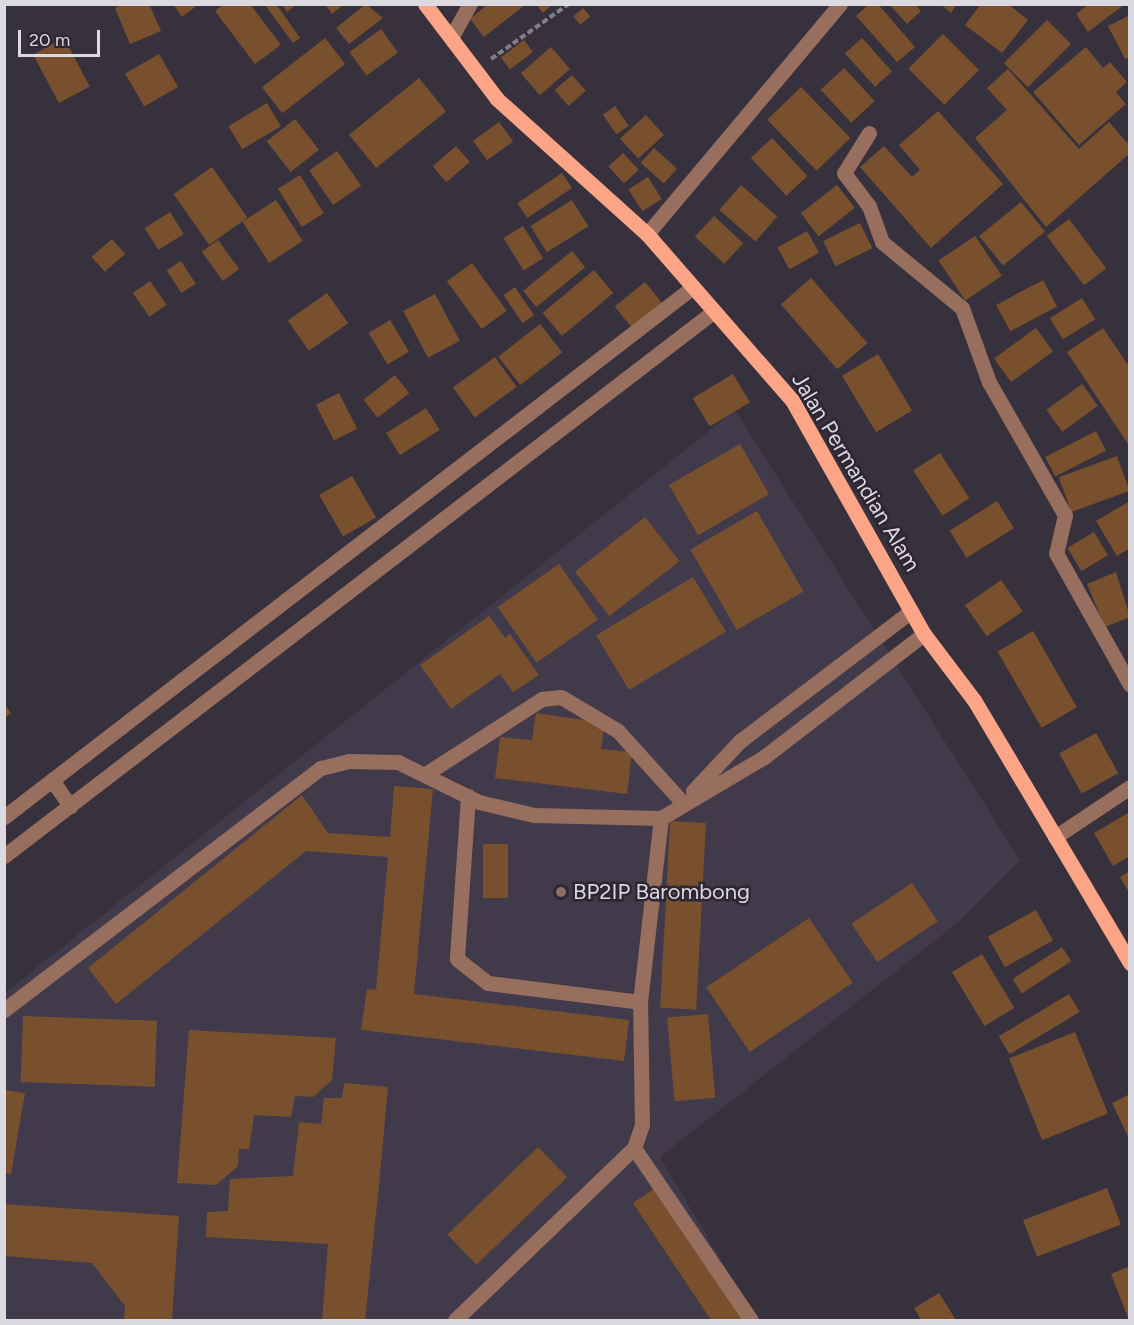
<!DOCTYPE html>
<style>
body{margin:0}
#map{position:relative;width:1134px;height:1325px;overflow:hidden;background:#36313d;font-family:Figtree,sans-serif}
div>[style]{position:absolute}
.built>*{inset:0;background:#413a4b}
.building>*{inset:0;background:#78502e;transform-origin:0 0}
.path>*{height:4px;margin-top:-2px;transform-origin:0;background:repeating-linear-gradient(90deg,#827e88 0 6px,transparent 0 9px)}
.minor>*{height:15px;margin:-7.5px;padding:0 7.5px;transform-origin:7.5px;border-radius:7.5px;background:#986e5e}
.major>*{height:15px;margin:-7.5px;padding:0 7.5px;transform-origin:7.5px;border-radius:7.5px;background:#fca586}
.dots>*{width:16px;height:16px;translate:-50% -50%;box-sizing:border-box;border:3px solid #2c2732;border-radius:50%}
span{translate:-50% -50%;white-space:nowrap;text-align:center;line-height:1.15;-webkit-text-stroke:5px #2c2732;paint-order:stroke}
.street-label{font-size:22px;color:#dcdae1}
.poi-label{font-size:22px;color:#dcdae1}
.left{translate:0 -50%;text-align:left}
.frame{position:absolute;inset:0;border:6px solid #dcdae1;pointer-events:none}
.scale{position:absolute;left:18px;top:30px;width:82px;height:27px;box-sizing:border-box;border:3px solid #dcdae1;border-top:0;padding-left:8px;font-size:18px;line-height:21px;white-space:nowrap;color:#dcdae1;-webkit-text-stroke:4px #2c2732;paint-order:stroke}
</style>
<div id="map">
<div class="built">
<div style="clip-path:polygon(735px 410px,1020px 860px,956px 924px,660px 1157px,757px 1320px,5px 1320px,5px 993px)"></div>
</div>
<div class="building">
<div style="clip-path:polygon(122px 4px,149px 4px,161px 31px,130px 44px,115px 8px)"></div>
<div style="clip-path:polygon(173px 4px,199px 4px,182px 17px)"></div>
<div style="clip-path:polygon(224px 4px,250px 4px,281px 45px,255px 64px,215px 11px)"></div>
<div style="clip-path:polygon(264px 4px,276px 4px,300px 38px,293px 43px)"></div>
<div style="clip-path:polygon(282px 4px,297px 4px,287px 12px)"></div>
<div style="clip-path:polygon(325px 4px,344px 4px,332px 14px)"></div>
<div style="clip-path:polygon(366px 4px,383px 18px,349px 44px,336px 28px)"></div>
<div style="clip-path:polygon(488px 4px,526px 4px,484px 37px,470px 19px)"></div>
<div style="clip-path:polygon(536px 4px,553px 4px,543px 13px)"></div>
<div style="clip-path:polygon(869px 4px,878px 4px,915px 47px,897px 62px,856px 16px)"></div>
<div style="clip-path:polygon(889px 4px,915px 4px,921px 11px,907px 24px)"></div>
<div style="clip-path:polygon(941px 4px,957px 4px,951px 13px)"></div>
<div style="clip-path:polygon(981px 4px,1008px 4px,1028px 20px,1002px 53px,965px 25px)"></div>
<div style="clip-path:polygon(1089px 4px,1125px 4px,1088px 32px,1076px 14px)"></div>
<div style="left:583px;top:8px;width:11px;height:13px;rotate:49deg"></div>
<div style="clip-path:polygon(1130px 15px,1130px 57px,1125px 59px,1108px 26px)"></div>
<div style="left:1047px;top:20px;width:34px;height:61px;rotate:45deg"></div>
<div style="left:381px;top:29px;width:29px;height:39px;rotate:54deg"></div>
<div style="left:943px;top:34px;width:51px;height:49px;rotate:45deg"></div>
<div style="left:64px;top:38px;width:55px;height:35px;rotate:62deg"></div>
<div style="left:325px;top:38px;width:33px;height:80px;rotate:52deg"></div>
<div style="left:862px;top:38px;width:45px;height:23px;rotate:48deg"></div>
<div style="left:524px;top:40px;width:15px;height:29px;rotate:53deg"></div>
<div style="left:551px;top:47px;width:29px;height:40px;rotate:49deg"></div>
<div style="clip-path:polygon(1086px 47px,1103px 68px,1110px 62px,1127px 82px,1116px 92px,1126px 104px,1079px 145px,1033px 92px)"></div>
<div style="left:159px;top:54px;width:38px;height:39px;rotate:60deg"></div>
<div style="left:844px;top:68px;width:45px;height:32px;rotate:47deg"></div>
<div style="clip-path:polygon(1008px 69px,1079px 149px,1109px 122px,1130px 146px,1130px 153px,1046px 227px,975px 138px,1007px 110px,987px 88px)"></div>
<div style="left:572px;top:75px;width:21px;height:23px;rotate:49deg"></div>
<div style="left:419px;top:78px;width:43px;height:90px;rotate:51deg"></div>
<div style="left:801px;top:87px;width:71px;height:47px;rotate:46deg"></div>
<div style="left:267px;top:103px;width:27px;height:45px;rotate:59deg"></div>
<div style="left:615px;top:106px;width:24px;height:15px;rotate:55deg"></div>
<div style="clip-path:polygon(938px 111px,1003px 184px,931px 248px,860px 167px,884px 146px,912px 177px,920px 170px,899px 145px)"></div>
<div style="left:646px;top:115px;width:27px;height:35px;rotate:48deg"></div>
<div style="left:295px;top:119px;width:39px;height:36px;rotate:52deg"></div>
<div style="left:499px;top:122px;width:24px;height:32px;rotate:54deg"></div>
<div style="left:772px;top:138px;width:52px;height:29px;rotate:47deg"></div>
<div style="left:456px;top:146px;width:21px;height:31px;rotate:49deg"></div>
<div style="left:654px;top:148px;width:31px;height:20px;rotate:42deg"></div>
<div style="left:337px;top:151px;width:42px;height:34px;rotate:55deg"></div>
<div style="left:623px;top:153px;width:23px;height:20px;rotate:47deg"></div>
<div style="left:212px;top:167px;width:62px;height:47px;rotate:55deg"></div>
<div style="left:562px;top:173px;width:18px;height:54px;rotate:56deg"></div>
<div style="left:300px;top:175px;width:45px;height:26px;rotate:58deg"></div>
<div style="left:648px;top:177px;width:26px;height:23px;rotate:58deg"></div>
<div style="left:741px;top:185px;width:48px;height:33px;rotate:41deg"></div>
<div style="left:837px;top:185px;width:29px;height:46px;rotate:52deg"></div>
<div style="left:276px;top:200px;width:49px;height:40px;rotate:57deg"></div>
<div style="left:572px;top:200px;width:31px;height:49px;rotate:58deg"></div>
<div style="left:1021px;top:202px;width:38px;height:54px;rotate:51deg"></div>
<div style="left:170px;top:212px;width:26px;height:30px;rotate:58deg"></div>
<div style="left:714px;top:216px;width:40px;height:28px;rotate:43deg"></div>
<div style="left:1069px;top:219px;width:62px;height:28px;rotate:53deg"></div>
<div style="left:860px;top:223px;width:28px;height:41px;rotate:64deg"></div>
<div style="left:523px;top:226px;width:38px;height:23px;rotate:58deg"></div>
<div style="left:807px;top:231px;width:25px;height:34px;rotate:61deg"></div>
<div style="left:975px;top:236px;width:48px;height:44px;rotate:56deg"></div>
<div style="left:112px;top:239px;width:20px;height:27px;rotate:49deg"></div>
<div style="left:218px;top:240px;width:36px;height:20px;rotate:54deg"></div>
<div style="left:572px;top:251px;width:21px;height:63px;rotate:51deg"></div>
<div style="left:181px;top:261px;width:27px;height:17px;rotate:57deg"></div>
<div style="left:472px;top:263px;width:59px;height:31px;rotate:54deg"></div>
<div style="left:594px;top:270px;width:30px;height:67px;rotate:50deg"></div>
<div style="left:811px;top:278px;width:86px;height:40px;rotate:49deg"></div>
<div style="left:1043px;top:280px;width:30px;height:53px;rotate:62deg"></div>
<div style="left:150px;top:281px;width:29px;height:21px;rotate:55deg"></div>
<div style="left:645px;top:282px;width:32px;height:39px;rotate:51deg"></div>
<div style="left:515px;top:287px;width:34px;height:14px;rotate:56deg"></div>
<div style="left:327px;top:293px;width:37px;height:48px;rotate:55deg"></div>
<div style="left:435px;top:294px;width:53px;height:36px;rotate:62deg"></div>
<div style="left:1082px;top:298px;width:25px;height:38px;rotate:58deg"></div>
<div style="left:390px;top:320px;width:37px;height:25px;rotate:59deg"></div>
<div style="left:540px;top:324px;width:36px;height:53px;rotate:52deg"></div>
<div style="left:1036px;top:328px;width:29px;height:52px;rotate:54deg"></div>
<div style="clip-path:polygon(1103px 328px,1130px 368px,1130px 447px,1067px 352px)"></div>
<div style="left:878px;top:354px;width:66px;height:42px;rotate:59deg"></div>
<div style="left:495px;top:357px;width:37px;height:52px;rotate:54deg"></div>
<div style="left:733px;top:374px;width:33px;height:47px;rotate:59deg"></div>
<div style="left:395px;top:375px;width:23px;height:40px;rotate:52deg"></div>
<div style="left:1082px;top:384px;width:27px;height:44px;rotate:54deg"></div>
<div style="left:339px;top:393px;width:40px;height:26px;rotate:63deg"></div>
<div style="left:426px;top:408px;width:26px;height:47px;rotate:58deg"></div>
<div style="left:1096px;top:431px;width:22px;height:57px;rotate:63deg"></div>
<div style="left:740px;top:444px;width:58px;height:82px;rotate:60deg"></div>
<div style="left:940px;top:453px;width:54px;height:32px;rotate:57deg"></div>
<div style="left:1117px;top:456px;width:37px;height:62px;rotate:70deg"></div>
<div style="left:352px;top:476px;width:48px;height:38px;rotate:60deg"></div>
<div style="left:997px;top:501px;width:32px;height:56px;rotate:58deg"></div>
<div style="clip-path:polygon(1130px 501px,1130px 548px,1117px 556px,1096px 521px)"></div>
<div style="left:757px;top:511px;width:93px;height:77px;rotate:60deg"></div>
<div style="left:645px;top:517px;width:56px;height:89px;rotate:52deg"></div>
<div style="left:1094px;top:532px;width:27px;height:31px;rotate:59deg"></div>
<div style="left:559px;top:564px;width:68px;height:75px;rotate:55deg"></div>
<div style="clip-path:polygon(1116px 572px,1130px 617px,1105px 627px,1087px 584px)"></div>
<div style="left:693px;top:577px;width:64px;height:113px;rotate:59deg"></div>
<div style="left:1001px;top:580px;width:38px;height:44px;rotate:55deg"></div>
<div style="clip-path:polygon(489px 616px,505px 638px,510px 634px,539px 675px,513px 692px,500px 674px,451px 709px,420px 665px)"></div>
<div style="left:1033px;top:631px;width:88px;height:41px;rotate:60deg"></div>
<div style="clip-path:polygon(4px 704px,11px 713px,4px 718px)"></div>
<div style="clip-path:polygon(536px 713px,605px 723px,601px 749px,632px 752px,627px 794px,495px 778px,500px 737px,532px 740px)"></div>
<div style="left:1096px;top:733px;width:46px;height:42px;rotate:61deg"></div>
<div style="clip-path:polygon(394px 786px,433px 789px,414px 994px,629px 1020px,624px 1061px,361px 1030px,367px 989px,376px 990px,388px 857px,306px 851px,116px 1004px,88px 968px,302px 795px,328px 833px,390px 837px)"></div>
<div style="clip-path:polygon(1130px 812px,1130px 856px,1113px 866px,1094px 833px)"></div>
<div style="left:670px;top:821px;width:36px;height:187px;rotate:3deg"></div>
<div style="left:483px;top:844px;width:25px;height:54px"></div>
<div style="clip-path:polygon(1130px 871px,1130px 894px,1120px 877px)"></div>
<div style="left:912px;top:883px;width:46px;height:73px;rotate:56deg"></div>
<div style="left:1036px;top:910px;width:35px;height:55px;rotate:61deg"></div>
<div style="left:809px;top:918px;width:78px;height:124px;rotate:56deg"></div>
<div style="left:1062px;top:947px;width:17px;height:59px;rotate:57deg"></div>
<div style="left:982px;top:954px;width:63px;height:35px;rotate:59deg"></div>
<div style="left:1069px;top:994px;width:21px;height:82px;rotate:59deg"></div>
<div style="left:708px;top:1014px;width:84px;height:41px;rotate:85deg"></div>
<div style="left:23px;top:1016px;width:134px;height:66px;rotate:2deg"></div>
<div style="clip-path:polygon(189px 1030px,336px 1038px,332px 1080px,313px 1097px,295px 1096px,291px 1117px,254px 1115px,249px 1149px,239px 1149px,238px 1166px,216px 1185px,177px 1183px)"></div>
<div style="left:1075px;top:1032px;width:88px;height:71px;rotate:68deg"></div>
<div style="clip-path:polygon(344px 1083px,388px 1087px,379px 1185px,365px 1320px,322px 1320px,328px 1244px,206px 1237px,207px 1212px,228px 1211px,230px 1179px,293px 1176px,299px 1122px,321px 1124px,324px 1098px,342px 1098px)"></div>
<div style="clip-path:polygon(4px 1090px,25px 1093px,11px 1174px,4px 1173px)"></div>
<div style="clip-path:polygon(1130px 1094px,1130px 1141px,1112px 1103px)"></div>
<div style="left:538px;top:1147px;width:42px;height:126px;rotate:46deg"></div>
<div style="clip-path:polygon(655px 1188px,744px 1320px,711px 1320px,633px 1203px)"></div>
<div style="left:1107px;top:1188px;width:39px;height:90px;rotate:69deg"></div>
<div style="clip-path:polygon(4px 1204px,179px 1216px,172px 1320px,124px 1320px,125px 1306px,92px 1263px,4px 1256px)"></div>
<div style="clip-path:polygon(1130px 1266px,1130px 1320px,1129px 1320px,1111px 1274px)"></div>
<div style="clip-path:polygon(939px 1293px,956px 1320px,921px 1320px,914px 1308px)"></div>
</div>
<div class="path">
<div style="left:491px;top:59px;width:95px;rotate:-35.2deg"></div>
</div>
<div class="minor">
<div style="left:452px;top:36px;width:37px;rotate:-61deg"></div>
<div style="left:869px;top:133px;width:47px;rotate:122deg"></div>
<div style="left:844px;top:173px;width:41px;rotate:52.9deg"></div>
<div style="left:869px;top:206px;width:38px;rotate:70deg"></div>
<div style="left:882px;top:242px;width:104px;rotate:39.5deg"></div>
<div style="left:962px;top:308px;width:79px;rotate:70deg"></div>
<div style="left:989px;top:382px;width:153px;rotate:60.3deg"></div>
<div style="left:1065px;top:515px;width:39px;rotate:103deg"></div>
<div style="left:1056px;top:553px;width:151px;rotate:60.7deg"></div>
<div style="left:647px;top:234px;width:300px;rotate:-50deg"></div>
<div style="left:427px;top:773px;width:137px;rotate:-32.8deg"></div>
<div style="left:542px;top:699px;width:19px;rotate:-6deg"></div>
<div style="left:561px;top:697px;width:66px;rotate:30.8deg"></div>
<div style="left:618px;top:731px;width:96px;rotate:48deg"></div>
<div style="left:52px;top:780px;width:32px;rotate:55deg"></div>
<div style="left:693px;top:791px;width:69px;rotate:-46.8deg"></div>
<div style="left:740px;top:741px;width:215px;rotate:-37.2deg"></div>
<div style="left:468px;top:796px;width:163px;rotate:93.9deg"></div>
<div style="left:457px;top:959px;width:39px;rotate:38deg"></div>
<div style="left:488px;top:983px;width:153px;rotate:7.1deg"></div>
<div style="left:4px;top:817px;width:869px;rotate:-37.57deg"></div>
<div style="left:1055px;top:837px;width:90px;rotate:-33.7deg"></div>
<div style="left:4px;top:856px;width:894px;rotate:-37.5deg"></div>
<div style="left:4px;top:1010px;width:399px;rotate:-37.4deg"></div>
<div style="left:321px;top:768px;width:29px;rotate:-14deg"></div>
<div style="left:349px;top:761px;width:49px;rotate:1.2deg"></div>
<div style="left:398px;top:762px;width:90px;rotate:26.3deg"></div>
<div style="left:479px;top:802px;width:57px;rotate:13.3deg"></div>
<div style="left:534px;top:815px;width:127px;rotate:1.4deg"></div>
<div style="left:634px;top:1148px;width:24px;rotate:-71deg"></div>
<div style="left:642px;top:1125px;width:123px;rotate:-90.9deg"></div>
<div style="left:640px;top:1002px;width:185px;rotate:-83.5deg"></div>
<div style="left:661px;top:818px;width:120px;rotate:-30.6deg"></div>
<div style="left:764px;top:757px;width:202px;rotate:-37.6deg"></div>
<div style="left:455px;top:1320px;width:248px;rotate:-43.9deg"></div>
<div style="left:634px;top:1148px;width:208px;rotate:55.8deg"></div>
</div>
<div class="major">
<div style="left:425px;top:4px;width:119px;rotate:52.8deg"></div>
<div style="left:497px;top:99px;width:202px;rotate:42deg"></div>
<div style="left:647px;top:234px;width:220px;rotate:48.9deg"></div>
<div style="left:792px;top:400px;width:269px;rotate:60.6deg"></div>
<div style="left:924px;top:634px;width:83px;rotate:52.9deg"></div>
<div style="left:974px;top:700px;width:306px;rotate:59.3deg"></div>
</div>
<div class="dots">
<div style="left:561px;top:892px;background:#8d6e63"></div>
</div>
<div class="street-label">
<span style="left:856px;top:472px;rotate:59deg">Jalan Permandian Alam</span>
</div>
<div class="poi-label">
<span class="left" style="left:573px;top:892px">BP2IP Barombong</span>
</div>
<div class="frame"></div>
<div class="scale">20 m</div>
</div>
